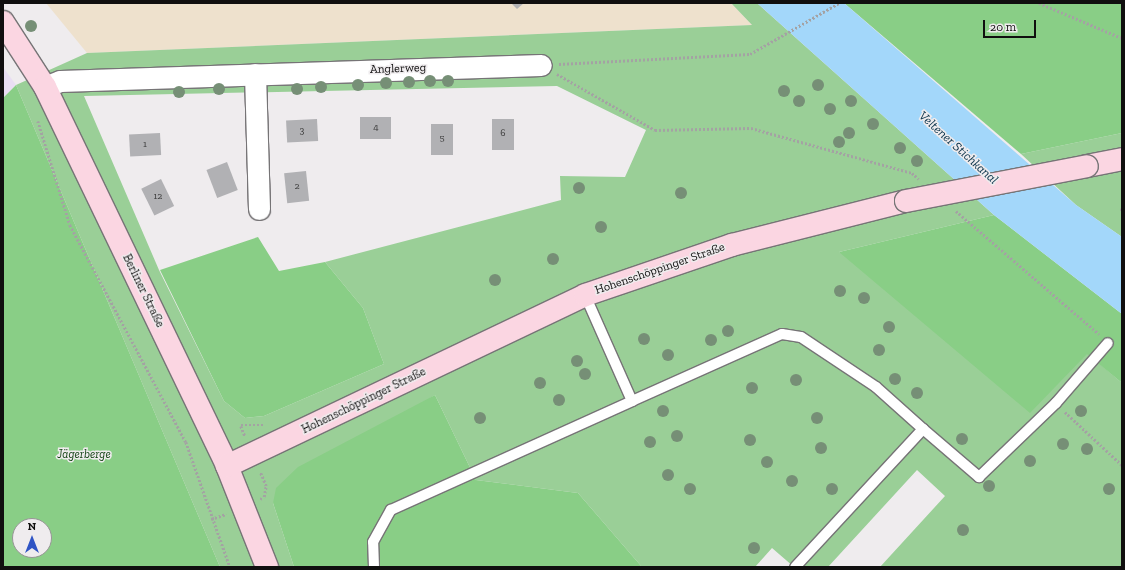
<!DOCTYPE html>
<meta charset="utf-8">
<style>
body{margin:0}
#map{position:relative;width:1125px;height:570px;overflow:hidden;background:#efecee;font-family:"Zilla Slab",serif}
div>[style]{position:absolute}
.commercial>*{inset:0;background:#e9def3}
.industrial>*{inset:0;background:#eee1cd}
.green>*{inset:0;background:#9acf97}
.forest>*{inset:0;background:#89ce86}
.water>*{inset:0;background:#a3d7fa}
.building>*{inset:0;background:#b1b1b4;transform-origin:0 0}
.path>*{height:2.5px;margin-top:-1.25px;transform-origin:0;background:repeating-linear-gradient(90deg,#a4a2a3 0 2px,transparent 0 4px)}
.roads{filter:drop-shadow(1px 0 #767476) drop-shadow(-1px 0 #767476) drop-shadow(0 1px #767476) drop-shadow(0 -1px #767476)}
.lane>*{height:10px;margin:-5px;padding:0 5px;transform-origin:5px;border-radius:5px;background:#fff}
.street>*{height:21px;margin:-10.5px;padding:0 10.5px;transform-origin:10.5px;border-radius:10.5px;background:#fff}
.secondary>*{height:22px;margin:-11px;padding:0 11px;transform-origin:11px;border-radius:11px;background:#fbd6e2}
.bridges{filter:drop-shadow(1px 0 #767476) drop-shadow(-1px 0 #767476) drop-shadow(0 1px #767476) drop-shadow(0 -1px #767476)}
.secondary-bridge>*{height:22px;margin:-11px;padding:0 11px;transform-origin:11px;border-radius:11px;background:#fbd6e2}
.trees>*{width:12px;height:12px;margin:-6px;border-radius:50%;background:#768f76}
span{translate:-50% -50%;white-space:nowrap;text-align:center;line-height:1.15;-webkit-text-stroke:3px #efecee;paint-order:stroke}
.number-label{font-size:10px;color:#383838}
.number-label span{-webkit-text-stroke-width:0}
.street-label{font-size:12px;color:#100f0f}
.park-label{font-size:12px;color:#134314;font-style:italic}
.water-label{font-size:13px;color:#0a334b;font-style:italic}
.frame{position:absolute;inset:0;border:4px solid #100f0f;pointer-events:none}
.north{position:absolute;left:12px;top:518px;width:40px;height:40px;box-sizing:border-box;background:#efecee;border:1px solid #969495;border-radius:50%;rotate:0deg;font-size:11px;font-weight:700;line-height:16px;text-align:center;color:#100f0f}
.north::after{content:'';display:block;margin:auto;width:14px;height:18px;background:#2f54c4;clip-path:polygon(50% 0,100% 100%,50% 72%,0 100%)}
.scale{position:absolute;left:983px;top:20px;width:53px;height:18px;box-sizing:border-box;border:2px solid #100f0f;border-top:0;padding-left:5px;font-size:12px;line-height:14px;white-space:nowrap;color:#100f0f;-webkit-text-stroke:3px #efecee;paint-order:stroke}
</style>
<div id="map">
<div class="commercial">
<div style="clip-path:polygon(3px 67px,16px 85px,3px 98px)"></div>
</div>
<div class="industrial">
<div style="clip-path:polygon(46px 3px,731px 3px,752px 25px,87px 53px)"></div>
</div>
<div class="green">
<div style="clip-path:polygon(evenodd,731px 3px,757px 3px,994px 215px,839px 252px,1087px 353px,1122px 383px,1122px 567px,880px 567px,945px 496px,917px 470px,828px 567px,794px 567px,772px 548px,755px 567px,642px 567px,578px 493px,476px 480px,435px 395px,273px 503px,294px 567px,220px 567px,16px 85px,87px 53px,752px 25px,731px 3px,557px 86px,646px 130px,625px 177px,560px 176px,561px 200px,325px 262px,363px 308px,384px 364px,264px 416px,245px 418px,224px 401px,159px 270px,84px 96px,557px 86px)"></div>
<div style="clip-path:polygon(1122px 133px,1122px 237px,1076px 205px,1021px 154px)"></div>
</div>
<div class="forest">
<div style="clip-path:polygon(844px 3px,1122px 3px,1122px 133px,1021px 154px)"></div>
<div style="clip-path:polygon(evenodd,16px 85px,220px 567px,3px 567px,3px 98px,16px 85px,20px 526px,44px 526px,44px 550px,20px 550px,20px 526px)"></div>
<div style="clip-path:polygon(994px 215px,1122px 314px,1122px 383px,1087px 354px,1030px 413px,839px 252px)"></div>
<div style="clip-path:polygon(258px 237px,279px 271px,325px 262px,363px 308px,384px 364px,264px 416px,245px 418px,224px 401px,160px 270px)"></div>
<div style="clip-path:polygon(435px 395px,476px 480px,578px 493px,642px 567px,294px 567px,273px 503px,276px 488px,298px 467px)"></div>
</div>
<div class="water">
<div style="clip-path:polygon(757px 3px,844px 3px,1076px 205px,1122px 237px,1122px 314px,994px 215px)"></div>
</div>
<div class="building">
<div style="clip-path:polygon(511px 3px,524px 3px,517px 9px)"></div>
<div style="left:391px;top:117px;width:22px;height:31px;rotate:90deg"></div>
<div style="left:317px;top:119px;width:22px;height:31px;rotate:87deg"></div>
<div style="left:492px;top:119px;width:22px;height:31px"></div>
<div style="left:431px;top:124px;width:22px;height:31px"></div>
<div style="left:160px;top:133px;width:22px;height:31px;rotate:87deg"></div>
<div style="left:227px;top:162px;width:30px;height:22px;rotate:69deg"></div>
<div style="left:306px;top:171px;width:30px;height:22px;rotate:84deg"></div>
<div style="left:161px;top:179px;width:30px;height:22px;rotate:64deg"></div>
</div>
<div class="path">
<div style="left:1039px;top:3px;width:90px;rotate:22.9deg"></div>
<div style="left:559px;top:64px;width:191px;rotate:-3deg"></div>
<div style="left:750px;top:54px;width:103px;rotate:-29.8deg"></div>
<div style="left:557px;top:74px;width:113px;rotate:29.7deg"></div>
<div style="left:655px;top:130px;width:96px;rotate:-1.2deg"></div>
<div style="left:751px;top:128px;width:167px;rotate:15.6deg"></div>
<div style="left:912px;top:173px;width:9px;rotate:41deg"></div>
<div style="left:38px;top:121px;width:109px;rotate:72.9deg"></div>
<div style="left:70px;top:225px;width:246px;rotate:61.9deg"></div>
<div style="left:186px;top:442px;width:133px;rotate:70.6deg"></div>
<div style="left:1120px;top:210px;width:2px;rotate:-27deg"></div>
<div style="left:956px;top:211px;width:189px;rotate:40.7deg"></div>
<div style="left:1065px;top:412px;width:78px;rotate:42.9deg"></div>
<div style="left:241px;top:425px;width:22px"></div>
<div style="left:241px;top:426px;width:11px;rotate:68deg"></div>
<div style="left:260px;top:499px;width:4px;rotate:-27deg"></div>
<div style="left:264px;top:497px;width:11px;rotate:-80deg"></div>
<div style="left:266px;top:486px;width:15px;rotate:-113deg"></div>
<div style="left:211px;top:519px;width:16px;rotate:-18deg"></div>
</div>
<div class="roads">
<div class="lane">
<div style="left:585px;top:295px;width:116px;rotate:66.1deg"></div>
<div style="left:632px;top:401px;width:164px;rotate:-24.1deg"></div>
<div style="left:782px;top:334px;width:19px;rotate:9deg"></div>
<div style="left:801px;top:337px;width:90px;rotate:33.7deg"></div>
<div style="left:876px;top:387px;width:63px;rotate:41.8deg"></div>
<div style="left:923px;top:429px;width:188px;rotate:132.8deg"></div>
<div style="left:923px;top:429px;width:74px;rotate:40.6deg"></div>
<div style="left:979px;top:477px;width:107px;rotate:-43.9deg"></div>
<div style="left:1056px;top:403px;width:79px;rotate:-49.1deg"></div>
<div style="left:374px;top:567px;width:25px;rotate:-92deg"></div>
<div style="left:373px;top:542px;width:37px;rotate:-61deg"></div>
<div style="left:391px;top:510px;width:265px;rotate:-24.3deg"></div>
</div>
<div class="street">
<div style="left:255px;top:74px;width:135px;rotate:88.3deg"></div>
<div style="left:45px;top:87px;width:16px;rotate:-22deg"></div>
<div style="left:60px;top:81px;width:481px;rotate:-1.9deg"></div>
</div>
<div class="secondary">
<div style="left:3px;top:22px;width:77px;rotate:57.1deg"></div>
<div style="left:45px;top:87px;width:420px;rotate:64.3deg"></div>
<div style="left:227px;top:466px;width:109px;rotate:68.4deg"></div>
<div style="left:1087px;top:166px;width:36px;rotate:-11deg"></div>
<div style="left:227px;top:466px;width:397px;rotate:-25.5deg"></div>
<div style="left:585px;top:295px;width:155px;rotate:-18.8deg"></div>
<div style="left:732px;top:245px;width:179px;rotate:-14.2deg"></div>
</div>
</div>
<div class="bridges">
<div class="secondary-bridge">
<div style="left:906px;top:201px;width:184px;rotate:-10.9deg"></div>
</div>
</div>
<div class="trees">
<div style="left:31px;top:26px"></div>
<div style="left:430px;top:81px"></div>
<div style="left:448px;top:81px"></div>
<div style="left:409px;top:82px"></div>
<div style="left:386px;top:83px"></div>
<div style="left:358px;top:85px"></div>
<div style="left:818px;top:85px"></div>
<div style="left:321px;top:87px"></div>
<div style="left:219px;top:89px"></div>
<div style="left:297px;top:89px"></div>
<div style="left:784px;top:91px"></div>
<div style="left:179px;top:92px"></div>
<div style="left:799px;top:101px"></div>
<div style="left:851px;top:101px"></div>
<div style="left:830px;top:109px"></div>
<div style="left:873px;top:124px"></div>
<div style="left:849px;top:133px"></div>
<div style="left:839px;top:142px"></div>
<div style="left:900px;top:148px"></div>
<div style="left:917px;top:161px"></div>
<div style="left:579px;top:188px"></div>
<div style="left:681px;top:193px"></div>
<div style="left:601px;top:227px"></div>
<div style="left:553px;top:259px"></div>
<div style="left:495px;top:280px"></div>
<div style="left:840px;top:291px"></div>
<div style="left:864px;top:298px"></div>
<div style="left:889px;top:327px"></div>
<div style="left:728px;top:331px"></div>
<div style="left:644px;top:339px"></div>
<div style="left:711px;top:340px"></div>
<div style="left:879px;top:350px"></div>
<div style="left:668px;top:355px"></div>
<div style="left:577px;top:361px"></div>
<div style="left:585px;top:374px"></div>
<div style="left:895px;top:379px"></div>
<div style="left:796px;top:380px"></div>
<div style="left:540px;top:383px"></div>
<div style="left:752px;top:388px"></div>
<div style="left:917px;top:393px"></div>
<div style="left:559px;top:400px"></div>
<div style="left:663px;top:411px"></div>
<div style="left:1081px;top:411px"></div>
<div style="left:480px;top:418px"></div>
<div style="left:817px;top:418px"></div>
<div style="left:677px;top:436px"></div>
<div style="left:962px;top:439px"></div>
<div style="left:750px;top:440px"></div>
<div style="left:650px;top:442px"></div>
<div style="left:1063px;top:444px"></div>
<div style="left:821px;top:448px"></div>
<div style="left:1087px;top:449px"></div>
<div style="left:1030px;top:461px"></div>
<div style="left:767px;top:462px"></div>
<div style="left:668px;top:475px"></div>
<div style="left:792px;top:481px"></div>
<div style="left:989px;top:486px"></div>
<div style="left:690px;top:489px"></div>
<div style="left:832px;top:489px"></div>
<div style="left:1109px;top:489px"></div>
<div style="left:963px;top:530px"></div>
<div style="left:754px;top:548px"></div>
</div>
<div class="number-label">
<span style="left:376px;top:128px">4</span>
<span style="left:302px;top:131px">3</span>
<span style="left:503px;top:134px">6</span>
<span style="left:442px;top:139px">5</span>
<span style="left:145px;top:145px">1</span>
<span style="left:297px;top:187px">2</span>
<span style="left:158px;top:197px">12</span>
</div>
<div class="street-label">
<span style="left:398px;top:69px;rotate:-2deg">Anglerweg</span>
<span style="left:660px;top:269px;rotate:-19deg">Hohenschöppinger Straße</span>
<span style="left:143px;top:291px;rotate:64deg">Berliner Straße</span>
<span style="left:364px;top:401px;rotate:-26deg">Hohenschöppinger Straße</span>
</div>
<div class="park-label">
<span style="left:84px;top:455px">Jägerberge</span>
</div>
<div class="water-label">
<span style="left:958px;top:148px;rotate:42deg">Veltener Stichkanal</span>
</div>
<div class="frame"></div>
<div class="north">N</div>
<div class="scale">20 m</div>
</div>
